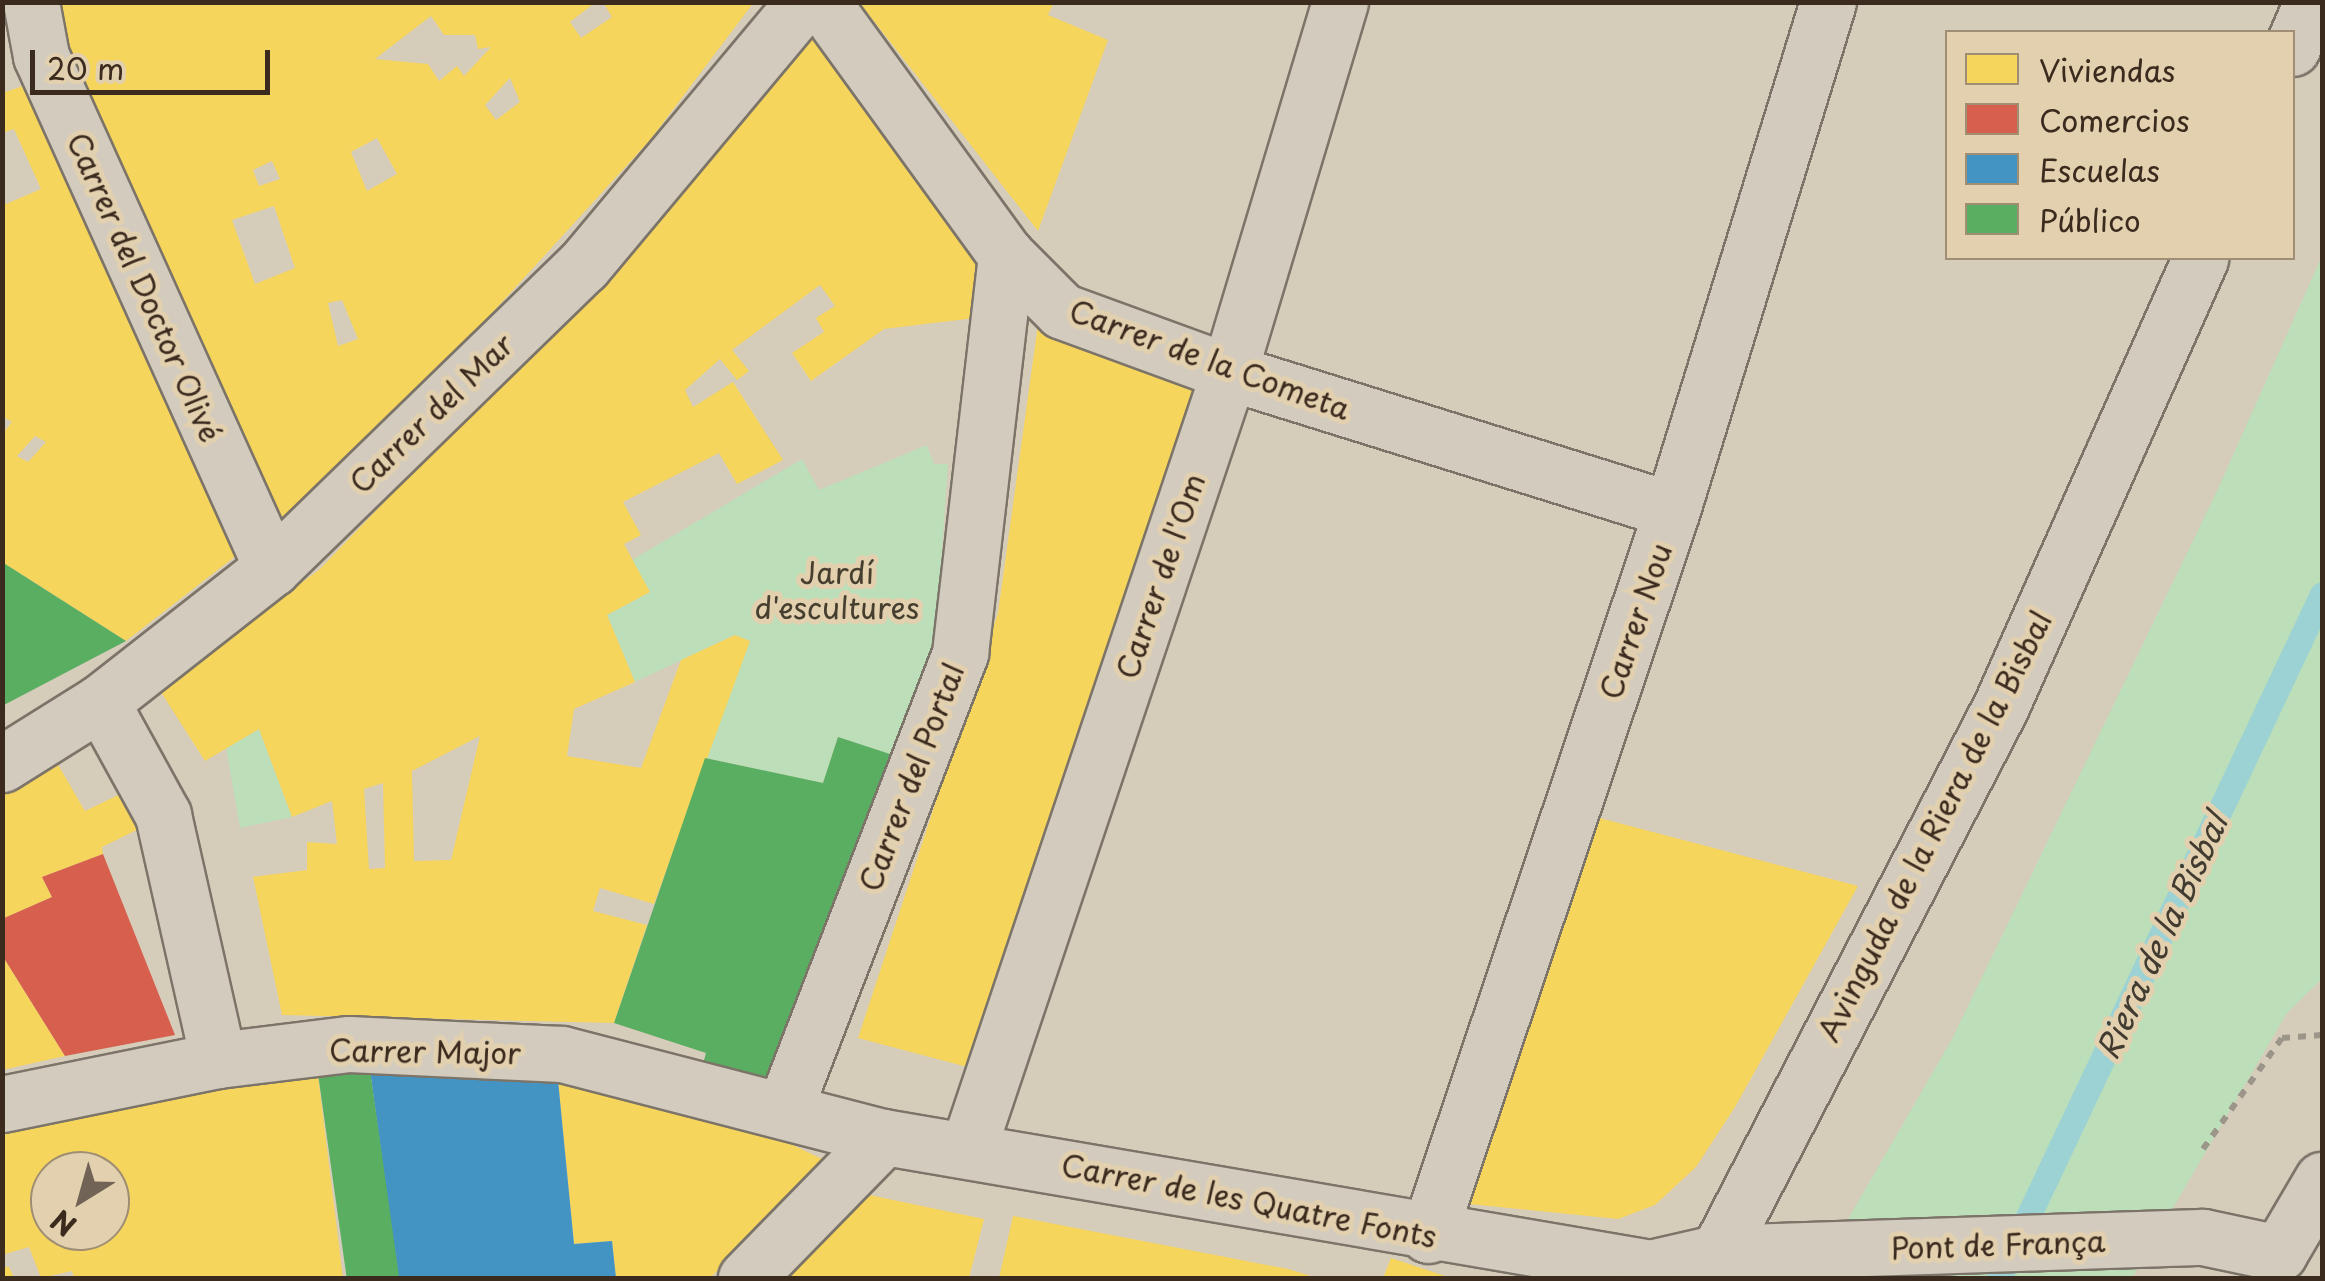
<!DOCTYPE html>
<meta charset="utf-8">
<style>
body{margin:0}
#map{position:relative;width:2325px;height:1281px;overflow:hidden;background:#d6ccba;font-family:"Playpen Sans",sans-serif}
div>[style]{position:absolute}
.green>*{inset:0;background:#bcdeb9}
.homes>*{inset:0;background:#f6d55c}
.shops>*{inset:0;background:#d6604d}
.schools>*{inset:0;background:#4393c3}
.public>*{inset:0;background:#5aae61;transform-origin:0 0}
.stream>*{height:25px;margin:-12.5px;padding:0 12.5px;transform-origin:12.5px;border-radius:12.5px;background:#9cd2d3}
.path>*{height:6px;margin-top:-3px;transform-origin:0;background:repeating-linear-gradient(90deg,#9b958a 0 8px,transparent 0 16px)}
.roads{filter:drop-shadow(2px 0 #7c7469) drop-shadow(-2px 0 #7c7469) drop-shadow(0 2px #7c7469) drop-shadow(0 -2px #7c7469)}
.pedestrian>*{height:55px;margin:-27.5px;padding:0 27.5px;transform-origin:27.5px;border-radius:27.5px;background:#d2cbbe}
.minor>*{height:55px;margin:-27.5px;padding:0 27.5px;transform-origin:27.5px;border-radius:27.5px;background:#d2cbbe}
span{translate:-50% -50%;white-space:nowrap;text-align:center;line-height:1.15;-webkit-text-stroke:10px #e2d0ae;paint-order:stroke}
.street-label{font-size:30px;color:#3b2a1e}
.park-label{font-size:30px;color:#463e2e}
.water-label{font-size:32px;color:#423b31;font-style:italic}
.frame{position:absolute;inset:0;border:5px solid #3b2a1e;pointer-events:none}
.legend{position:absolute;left:1945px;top:30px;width:350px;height:230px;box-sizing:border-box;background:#e2d0ae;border:2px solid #9f8e74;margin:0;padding:12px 18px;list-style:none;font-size:30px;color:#3b2a1e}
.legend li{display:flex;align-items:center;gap:20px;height:50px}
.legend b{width:50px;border:2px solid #9f8e74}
.north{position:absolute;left:30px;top:1151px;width:100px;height:100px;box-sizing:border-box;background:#e2d0ae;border:2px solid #9f8e74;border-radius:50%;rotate:217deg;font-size:28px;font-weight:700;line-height:40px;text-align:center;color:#3b2a1e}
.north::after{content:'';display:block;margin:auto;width:35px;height:45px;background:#716355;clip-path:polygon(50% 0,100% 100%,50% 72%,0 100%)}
.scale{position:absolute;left:30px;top:50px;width:240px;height:45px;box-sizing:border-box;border:5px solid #3b2a1e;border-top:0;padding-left:12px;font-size:30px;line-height:35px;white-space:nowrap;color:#3b2a1e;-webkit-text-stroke:8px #e2d0ae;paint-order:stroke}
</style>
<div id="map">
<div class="green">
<div style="clip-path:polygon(2322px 256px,2322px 979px,2287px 1013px,2132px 1278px,1814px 1278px,1952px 1039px,2216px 493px)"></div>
<div style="clip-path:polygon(927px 445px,934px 464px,948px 464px,935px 651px,896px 756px,838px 737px,823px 783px,705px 758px,750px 641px,735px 635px,635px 682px,607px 615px,650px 592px,632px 560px,802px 459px,819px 490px)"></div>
<div style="clip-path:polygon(259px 729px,292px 817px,240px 828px,226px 748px)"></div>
</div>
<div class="homes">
<div style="clip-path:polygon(evenodd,54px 2px,596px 2px,570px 22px,581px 38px,612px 17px,603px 2px,754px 2px,650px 140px,428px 383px,366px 449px,273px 524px,61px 52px,54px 2px,431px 16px,444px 35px,475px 35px,478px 49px,491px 47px,464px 76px,457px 66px,439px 81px,428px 64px,375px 59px,431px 16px,54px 2px,510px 78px,520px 102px,496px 120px,485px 105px,510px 78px,54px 2px,377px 138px,397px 174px,367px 191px,351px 152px,377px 138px,54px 2px,272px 161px,280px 179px,259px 186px,253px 170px,272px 161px,54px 2px,274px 206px,295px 268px,255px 284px,232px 220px,274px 206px,54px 2px,342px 300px,358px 339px,338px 346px,328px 303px,342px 300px)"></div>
<div style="clip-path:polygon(859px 2px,1054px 2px,1048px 15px,1108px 40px,1038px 231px)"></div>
<div style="clip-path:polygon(evenodd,823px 27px,981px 238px,975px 318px,884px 329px,811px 381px,792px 353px,824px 332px,816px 318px,835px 306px,820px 285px,732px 350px,749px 371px,737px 380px,720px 359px,685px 390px,693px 407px,733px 382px,783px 460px,737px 484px,719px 453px,623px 502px,641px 535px,624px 544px,650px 592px,607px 615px,635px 682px,574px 709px,567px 756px,641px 768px,681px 660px,735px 635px,750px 641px,654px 904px,600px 888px,593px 911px,647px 925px,614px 1023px,282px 1015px,253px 877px,307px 870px,307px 842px,337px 844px,332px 801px,292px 817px,259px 729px,205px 761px,157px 686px,319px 570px,523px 358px,823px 27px,480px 736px,451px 860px,414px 861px,412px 771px,480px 736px,823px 27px,383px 783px,385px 868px,369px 869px,364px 789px,383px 783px)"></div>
<div style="clip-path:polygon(evenodd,35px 82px,246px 548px,126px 641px,2px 562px,2px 434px,12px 422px,2px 416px,2px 197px,6px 204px,41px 189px,14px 129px,2px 133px,2px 93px,35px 82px,35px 436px,46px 442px,28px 462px,17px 456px,35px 436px)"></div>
<div style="clip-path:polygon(1038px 324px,1201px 376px,975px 1069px,858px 1038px,998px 613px)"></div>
<div style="clip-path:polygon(53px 756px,85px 811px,133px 788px,153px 822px,102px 847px,103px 854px,42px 877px,52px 897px,2px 919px,2px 791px)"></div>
<div style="clip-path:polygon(1592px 816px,1858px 886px,1735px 1107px,1696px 1167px,1655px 1205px,1618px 1219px,1449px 1202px)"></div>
<div style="clip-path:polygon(2px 955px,65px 1056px,2px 1070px)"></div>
<div style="clip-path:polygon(557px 1070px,762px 1130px,828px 1162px,710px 1278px,616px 1278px,612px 1241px,574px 1244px)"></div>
<div style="clip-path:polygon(evenodd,318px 1076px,343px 1278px,74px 1278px,72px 1271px,41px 1278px,29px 1247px,2px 1255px,2px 1118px,99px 1100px,318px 1076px,50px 1171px,110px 1171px,110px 1231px,50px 1231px,50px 1171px)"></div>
<div style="clip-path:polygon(850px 1191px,984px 1219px,969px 1278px,776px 1278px)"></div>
<div style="clip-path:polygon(1013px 1216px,1288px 1269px,1317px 1278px,999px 1278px)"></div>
<div style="clip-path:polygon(1391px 1258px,1451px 1278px,1383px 1278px)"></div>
<div style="clip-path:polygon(2px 1267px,9px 1267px,14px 1278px,2px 1278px)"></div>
</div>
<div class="shops">
<div style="clip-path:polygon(103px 854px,175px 1035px,65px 1056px,2px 955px,2px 919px,52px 897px,42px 877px)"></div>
</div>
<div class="schools">
<div style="clip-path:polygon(370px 1070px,557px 1070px,574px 1244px,612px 1241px,616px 1278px,398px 1278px)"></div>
</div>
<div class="public">
<div style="clip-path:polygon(2px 562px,126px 641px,2px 706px)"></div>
<div style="clip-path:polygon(838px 737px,896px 756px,762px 1130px,692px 1103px,706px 1053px,614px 1023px,705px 758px,823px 783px)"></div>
<div style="left:370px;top:1070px;width:210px;height:52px;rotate:82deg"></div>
</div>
<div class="stream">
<div style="left:1999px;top:1278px;width:756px;rotate:-64.72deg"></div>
</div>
<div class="path">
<div style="left:2203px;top:1149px;width:136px;rotate:-54.6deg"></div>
<div style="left:2282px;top:1038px;width:40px;rotate:-4.3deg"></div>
</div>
<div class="roads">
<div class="pedestrian">
<div style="left:31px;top:2px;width:55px;rotate:79.5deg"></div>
<div style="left:41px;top:56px;width:562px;rotate:65.72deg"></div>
<div style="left:101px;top:702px;width:129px;rotate:61.2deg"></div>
<div style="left:163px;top:815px;width:251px;rotate:77.3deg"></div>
<div style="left:2px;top:764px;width:117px;rotate:-32.1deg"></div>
<div style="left:101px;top:702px;width:217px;rotate:-38.1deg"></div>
<div style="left:272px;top:568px;width:434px;rotate:-44.2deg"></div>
<div style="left:583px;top:266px;width:344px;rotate:-50.1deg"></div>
<div style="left:2px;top:1104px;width:220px;rotate:-11.5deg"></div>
<div style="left:218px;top:1060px;width:132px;rotate:-7deg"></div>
<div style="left:349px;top:1044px;width:213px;rotate:2.7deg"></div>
<div style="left:562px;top:1054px;width:333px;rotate:14.5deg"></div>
<div style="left:884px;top:1137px;width:777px;rotate:9.7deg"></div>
<div style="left:1650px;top:1268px;width:67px;rotate:-13deg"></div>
<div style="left:1715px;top:1253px;width:488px;rotate:-1.9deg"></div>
<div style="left:2203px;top:1237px;width:78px;rotate:11.9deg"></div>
<div style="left:2279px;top:1253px;width:85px;rotate:-59.5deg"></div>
</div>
<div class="minor">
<div style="left:822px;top:2px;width:313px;rotate:54deg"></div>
<div style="left:1006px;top:255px;width:79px;rotate:45deg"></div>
<div style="left:1062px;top:311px;width:178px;rotate:20.1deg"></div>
<div style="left:1229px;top:372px;width:464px;rotate:17.3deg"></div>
<div style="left:2292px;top:48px;width:50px;rotate:-66.5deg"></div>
<div style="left:785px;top:1107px;width:487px;rotate:-68.9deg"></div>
<div style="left:960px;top:653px;width:401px;rotate:-83.4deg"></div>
<div style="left:969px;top:1146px;width:817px;rotate:-71.43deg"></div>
<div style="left:1229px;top:372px;width:386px;rotate:-73.3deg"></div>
<div style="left:1428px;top:1235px;width:765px;rotate:-71.4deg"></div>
<div style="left:1672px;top:510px;width:531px;rotate:-72.93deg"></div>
<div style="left:746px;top:1278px;width:197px;rotate:-45.6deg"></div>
<div style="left:1705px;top:1278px;width:644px;rotate:-62.64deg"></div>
<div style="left:2001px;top:706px;width:490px;rotate:-66deg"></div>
</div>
</div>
<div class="street-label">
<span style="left:145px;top:287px;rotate:66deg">Carrer del Doctor Olivé</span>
<span style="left:1210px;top:359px;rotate:20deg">Carrer de la Cometa</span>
<span style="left:431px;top:413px;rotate:-44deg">Carrer del Mar</span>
<span style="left:1160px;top:576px;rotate:-71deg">Carrer de l'Om</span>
<span style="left:1635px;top:621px;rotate:-71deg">Carrer Nou</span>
<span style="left:911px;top:777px;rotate:-69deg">Carrer del Portal</span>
<span style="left:1934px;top:826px;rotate:-63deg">Avinguda de la Riera de la Bisbal</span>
<span style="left:425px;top:1051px;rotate:1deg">Carrer Major</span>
<span style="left:1249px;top:1200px;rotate:11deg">Carrer de les Quatre Fonts</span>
<span style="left:1998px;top:1244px;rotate:-2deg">Pont de França</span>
</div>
<div class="park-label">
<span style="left:837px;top:589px">Jardí<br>d'escultures</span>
</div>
<div class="water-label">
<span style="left:2161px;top:936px;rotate:-65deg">Riera de la Bisbal</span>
</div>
<div class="frame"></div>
<ul class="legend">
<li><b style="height:28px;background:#f6d55c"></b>Viviendas</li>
<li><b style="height:28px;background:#d6604d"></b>Comercios</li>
<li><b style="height:28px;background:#4393c3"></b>Escuelas</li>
<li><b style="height:28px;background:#5aae61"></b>Público</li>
</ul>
<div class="north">N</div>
<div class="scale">20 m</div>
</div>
